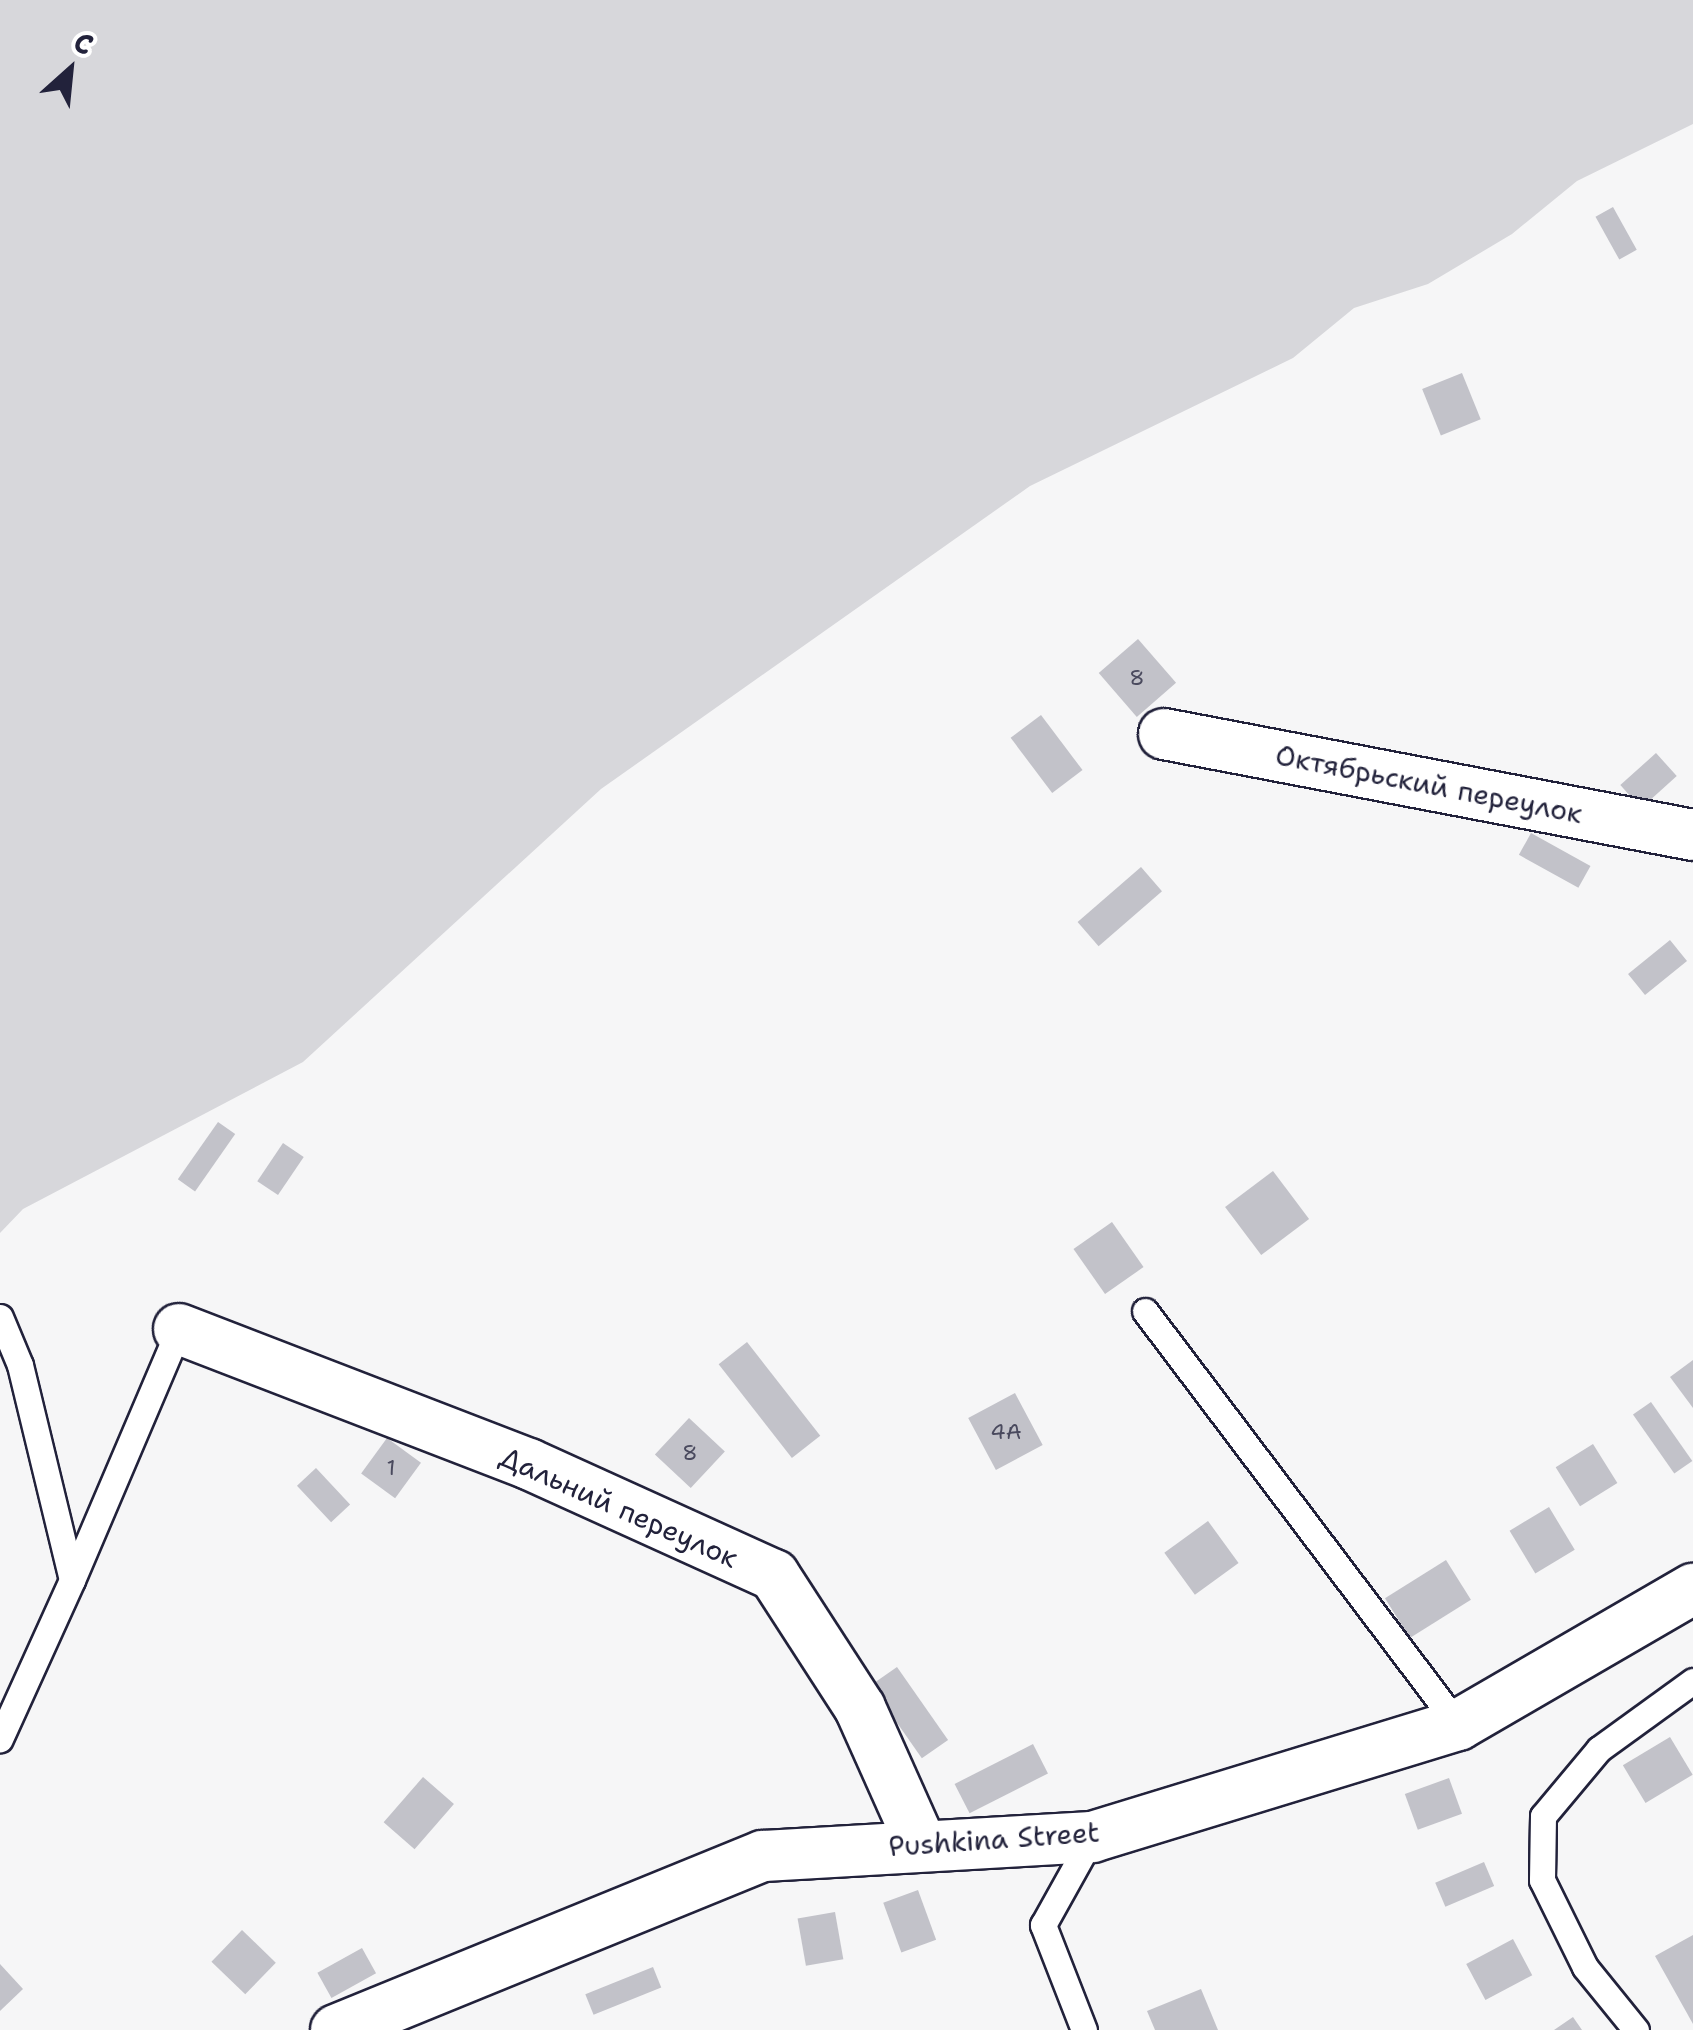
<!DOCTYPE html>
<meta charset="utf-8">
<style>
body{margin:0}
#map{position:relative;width:1693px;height:2030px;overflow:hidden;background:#f6f6f7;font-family:"Shantell Sans",sans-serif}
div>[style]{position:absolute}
.green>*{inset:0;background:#d7d7db}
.building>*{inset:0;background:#c2c2c9;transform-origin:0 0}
.roads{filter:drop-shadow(2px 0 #22223b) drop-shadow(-2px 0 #22223b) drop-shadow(0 2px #22223b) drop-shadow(0 -2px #22223b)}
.lane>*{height:25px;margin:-12.5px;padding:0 12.5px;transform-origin:12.5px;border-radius:12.5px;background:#fff}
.street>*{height:50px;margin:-25px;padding:0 25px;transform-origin:25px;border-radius:25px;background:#fff}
span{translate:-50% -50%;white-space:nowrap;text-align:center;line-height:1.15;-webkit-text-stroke:10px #fff;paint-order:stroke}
.number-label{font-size:22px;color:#4a4a5e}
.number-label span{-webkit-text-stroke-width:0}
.street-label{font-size:28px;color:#22223b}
.north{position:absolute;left:20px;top:20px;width:100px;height:100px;-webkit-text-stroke:8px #fff;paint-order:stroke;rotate:27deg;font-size:28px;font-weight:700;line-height:40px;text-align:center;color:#22223b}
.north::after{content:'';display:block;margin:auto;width:35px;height:45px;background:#22223b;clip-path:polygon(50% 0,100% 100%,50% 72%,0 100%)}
</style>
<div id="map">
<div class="green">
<div style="clip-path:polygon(0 0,1693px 0,1693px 124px,1577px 181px,1512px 234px,1428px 284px,1354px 308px,1293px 358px,1030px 486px,601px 789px,303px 1062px,23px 1209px,0 1233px)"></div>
</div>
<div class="building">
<div style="left:1613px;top:207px;width:49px;height:20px;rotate:61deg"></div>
<div style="left:1462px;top:373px;width:50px;height:43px;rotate:68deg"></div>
<div style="left:1138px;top:639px;width:58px;height:52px;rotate:49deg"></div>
<div style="left:1041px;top:715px;width:69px;height:38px;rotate:53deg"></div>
<div style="left:1656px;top:753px;width:31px;height:48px;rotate:48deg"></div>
<div style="left:1531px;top:833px;width:68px;height:25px;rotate:29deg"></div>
<div style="left:1141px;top:867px;width:32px;height:84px;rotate:49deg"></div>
<div style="left:1670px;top:940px;width:27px;height:54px;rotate:51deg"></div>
<div style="left:218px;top:1122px;width:21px;height:70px;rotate:35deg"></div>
<div style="left:283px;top:1143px;width:25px;height:46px;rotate:34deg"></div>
<div style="left:1273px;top:1171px;width:60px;height:60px;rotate:53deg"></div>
<div style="left:1112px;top:1222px;width:55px;height:47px;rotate:55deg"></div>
<div style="left:747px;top:1342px;width:119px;height:36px;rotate:52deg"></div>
<div style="clip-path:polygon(1693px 1360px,1693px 1408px,1670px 1377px)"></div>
<div style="left:1015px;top:1393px;width:59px;height:53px;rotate:62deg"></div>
<div style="left:1651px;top:1402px;width:72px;height:22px;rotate:55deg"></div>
<div style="left:689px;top:1418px;width:49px;height:50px;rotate:43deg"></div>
<div style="left:387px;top:1438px;width:42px;height:44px;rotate:36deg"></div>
<div style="left:1593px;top:1444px;width:46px;height:44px;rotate:58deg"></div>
<div style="left:316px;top:1468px;width:50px;height:26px;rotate:47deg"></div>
<div style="left:1549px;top:1507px;width:50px;height:46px;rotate:59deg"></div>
<div style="left:1208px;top:1521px;width:52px;height:54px;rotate:54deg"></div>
<div style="left:1446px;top:1560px;width:47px;height:72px;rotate:58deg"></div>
<div style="left:897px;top:1667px;width:89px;height:32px;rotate:55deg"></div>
<div style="left:1670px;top:1737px;width:44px;height:55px;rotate:59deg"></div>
<div style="left:1033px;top:1744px;width:33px;height:88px;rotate:63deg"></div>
<div style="left:423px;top:1777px;width:41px;height:60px;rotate:41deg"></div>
<div style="left:1449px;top:1778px;width:38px;height:47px;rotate:70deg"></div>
<div style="left:1484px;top:1862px;width:26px;height:53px;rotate:67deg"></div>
<div style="left:918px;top:1890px;width:53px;height:37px;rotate:70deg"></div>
<div style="left:835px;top:1912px;width:48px;height:38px;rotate:80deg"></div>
<div style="left:242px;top:1930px;width:47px;height:44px;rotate:44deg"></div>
<div style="clip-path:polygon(1693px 1935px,1693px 2024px,1655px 1956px)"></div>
<div style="left:1513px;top:1939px;width:41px;height:53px;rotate:62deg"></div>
<div style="left:362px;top:1948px;width:29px;height:51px;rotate:61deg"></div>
<div style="clip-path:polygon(0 1964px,23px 1989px,0 2011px)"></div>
<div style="left:653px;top:1967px;width:22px;height:73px;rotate:68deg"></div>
<div style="clip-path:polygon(1201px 1989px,1218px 2030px,1155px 2030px,1147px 2011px)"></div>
<div style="clip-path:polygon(1573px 2017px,1582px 2030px,1554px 2030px)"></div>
</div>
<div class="roads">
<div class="lane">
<div style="left:1145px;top:1311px;width:519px;rotate:52.91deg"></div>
<div style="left:0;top:1317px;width:52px;rotate:67.4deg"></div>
<div style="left:20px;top:1365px;width:221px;rotate:76.4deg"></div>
<div style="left:72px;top:1580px;width:175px;rotate:114.4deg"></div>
<div style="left:72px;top:1580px;width:273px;rotate:-66.9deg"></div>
<div style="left:1084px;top:2030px;width:113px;rotate:-111.3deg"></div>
<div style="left:1043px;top:1925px;width:101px;rotate:-60.9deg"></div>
<div style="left:1636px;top:2030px;width:81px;rotate:-129deg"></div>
<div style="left:1585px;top:1967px;width:97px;rotate:-116.3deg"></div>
<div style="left:1542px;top:1880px;width:64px;rotate:-89.1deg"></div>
<div style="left:1543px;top:1816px;width:87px;rotate:-50.1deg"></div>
<div style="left:1599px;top:1749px;width:116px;rotate:-35.9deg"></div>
</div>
<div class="street">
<div style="left:1164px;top:734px;width:539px;rotate:10.81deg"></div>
<div style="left:179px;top:1329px;width:375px;rotate:21.1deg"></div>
<div style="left:529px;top:1464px;width:269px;rotate:24.4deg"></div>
<div style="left:774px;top:1575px;width:158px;rotate:57.1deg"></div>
<div style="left:860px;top:1708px;width:147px;rotate:65.9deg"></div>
<div style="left:336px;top:2030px;width:461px;rotate:-22.2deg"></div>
<div style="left:763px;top:1856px;width:330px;rotate:-3.3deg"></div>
<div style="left:1092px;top:1837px;width:383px;rotate:-17deg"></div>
<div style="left:1458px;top:1725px;width:272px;rotate:-30.1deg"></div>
</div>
</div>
<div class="number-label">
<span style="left:1137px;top:678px">8</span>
<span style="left:1006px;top:1432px">4А</span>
<span style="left:690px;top:1453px">8</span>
<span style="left:391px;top:1468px">1</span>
</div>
<div class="street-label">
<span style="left:1429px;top:784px;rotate:11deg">Октябрьский переулок</span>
<span style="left:619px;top:1507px;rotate:24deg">Дальний переулок</span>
<span style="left:994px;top:1839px;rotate:-4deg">Pushkina Street</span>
</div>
<div class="north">С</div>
</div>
